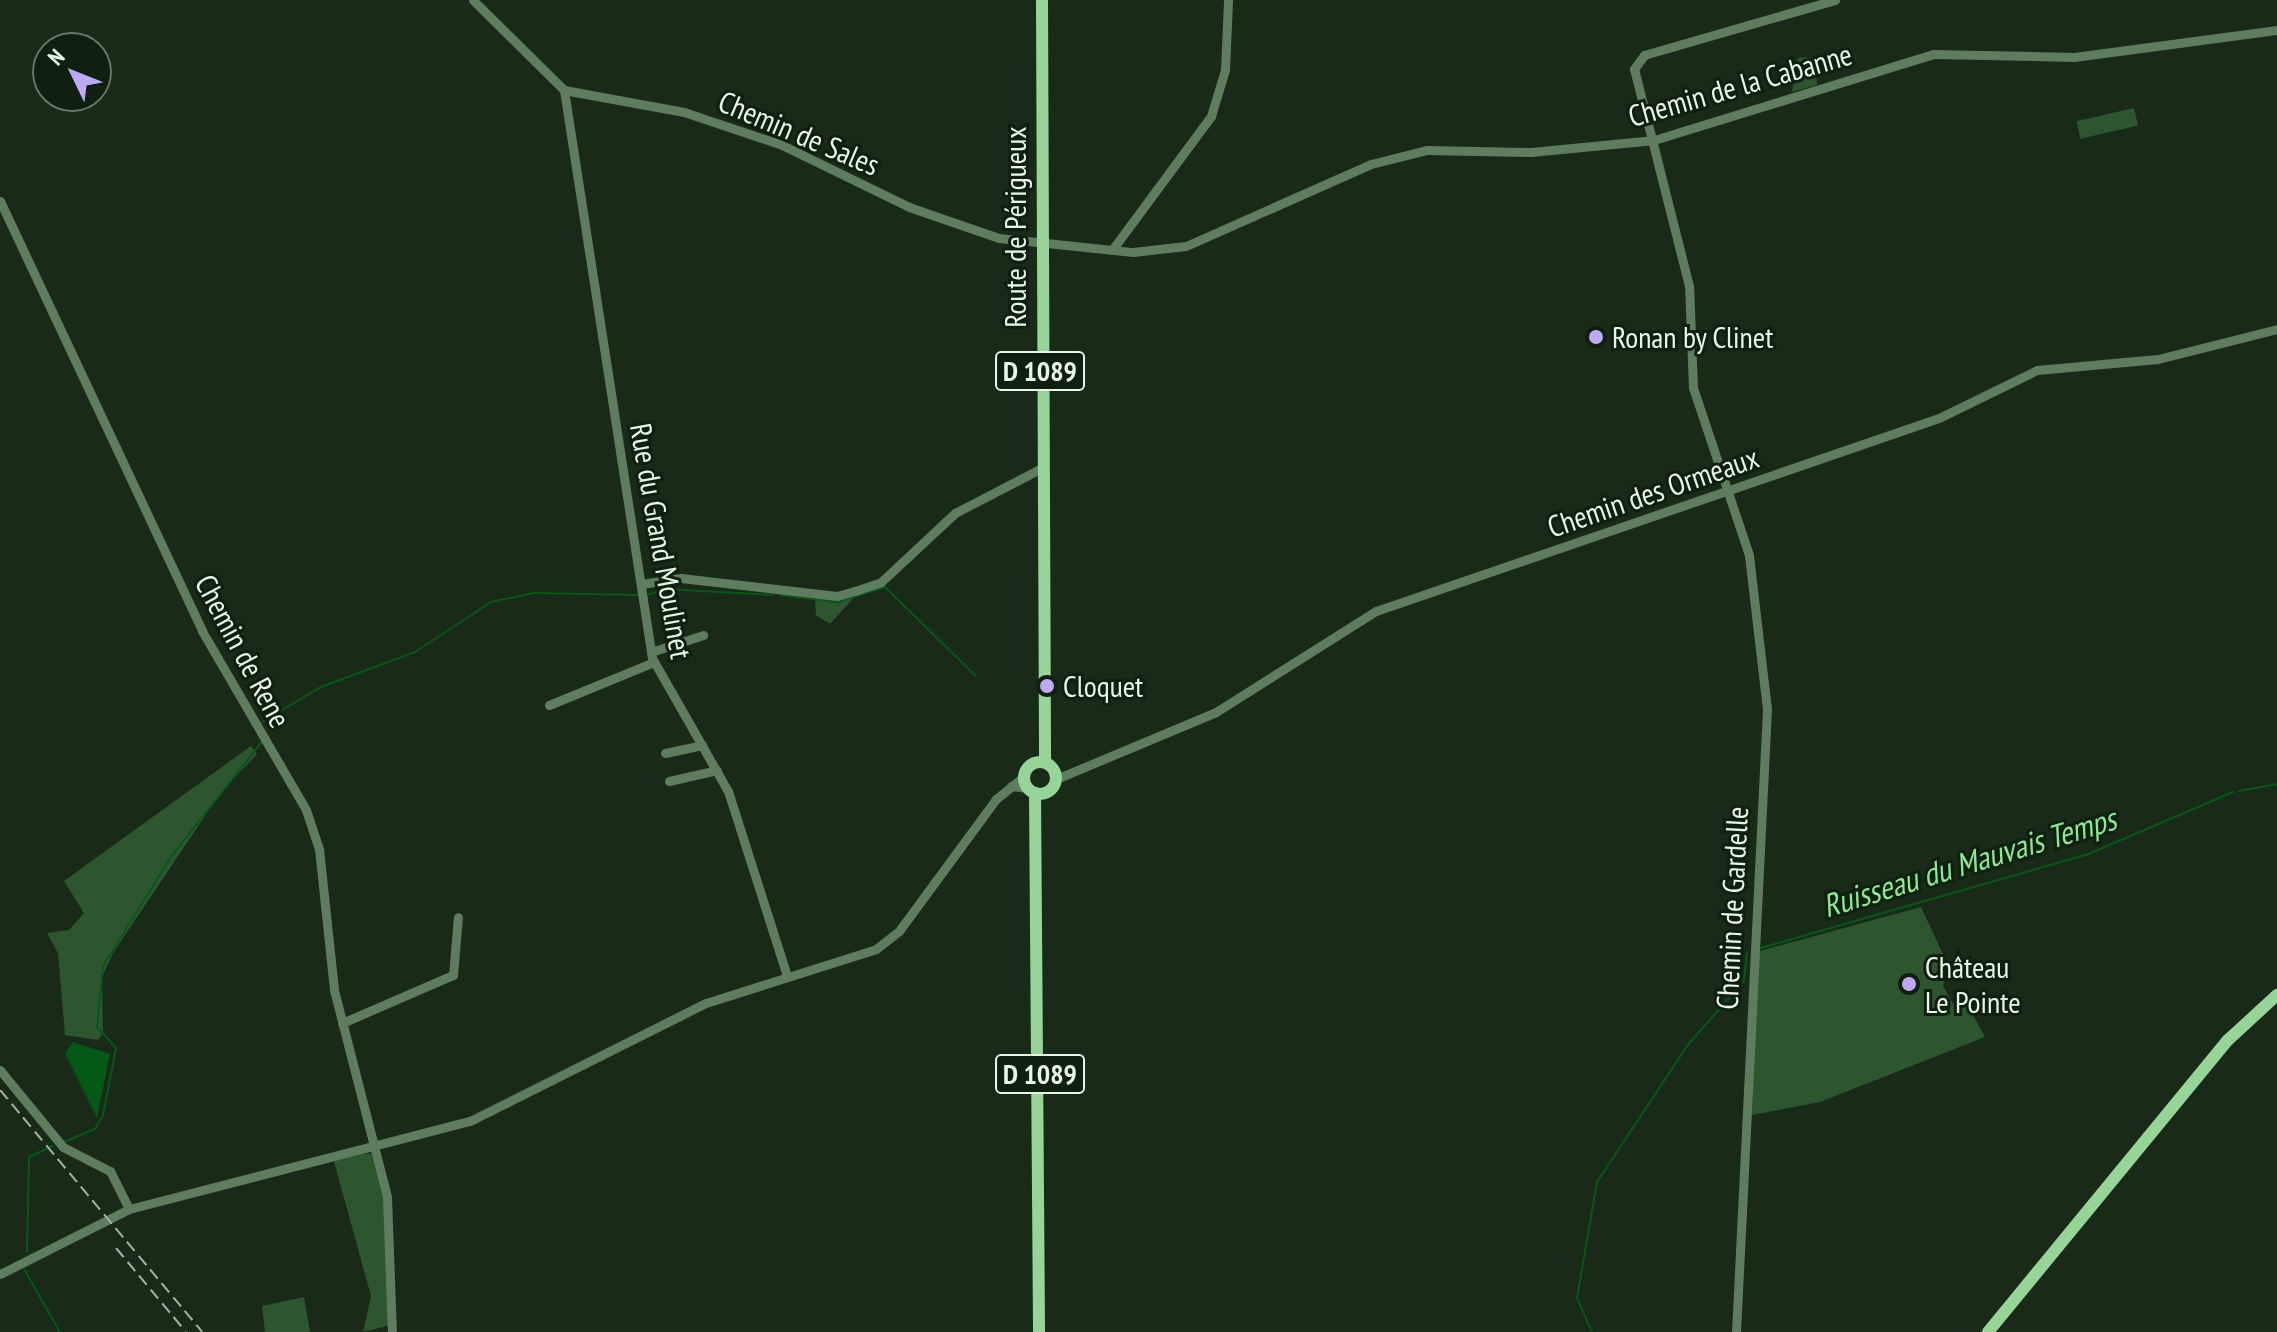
<!DOCTYPE html>
<meta charset="utf-8">
<style>
body{margin:0}
#map{position:relative;width:2277px;height:1332px;overflow:hidden;background:#192a19;font-family:"PT Sans Narrow",sans-serif}
div>[style]{position:absolute}
.green>*{inset:0;background:#2d562f;transform-origin:0 0}
.water>*{inset:0;background:#055916}
.stream>*{height:2px;margin:-1px;padding:0 1px;transform-origin:1px;border-radius:1px;background:#055916}
.minor>*{height:9px;margin:-4.5px;padding:0 4.5px;transform-origin:4.5px;border-radius:4.5px;background:#5e7c5e}
.major>*{height:12px;margin:-6px;padding:0 6px;transform-origin:6px;border-radius:6px;background:#96d497}
.major>.ring{margin:-6px;padding:0;box-sizing:content-box;background:none;border:12px solid #96d497;border-radius:50%}
.rail>*{height:2px;margin-top:-1px;transform-origin:0;background:repeating-linear-gradient(90deg,#a4b1a4 0 12px,transparent 0 18px)}
.dots>*{width:22px;height:22px;translate:-50% -50%;box-sizing:border-box;border:4px solid #0f2010;border-radius:50%}
span{translate:-50% -50%;white-space:nowrap;text-align:center;line-height:1.15;-webkit-text-stroke:6px #0f2010;paint-order:stroke}
.shield-label span{padding:2px 6px;background:#0f2010;border:2px solid;border-radius:6px;-webkit-text-stroke-width:0}
.shield-label{font-size:28px;color:#eaf5ea;font-weight:700}
.street-label{font-size:30px;color:#eaf5ea}
.poi-label{font-size:30px;color:#eaf5ea}
.left{translate:0 -50%;text-align:left}
.water-label{font-size:32px;color:#8bea8f;font-style:italic}
.north{position:absolute;left:32px;top:32px;width:80px;height:80px;box-sizing:border-box;background:#0f2010;border:2px solid #677567;border-radius:50%;rotate:313deg;font-size:22px;font-weight:700;line-height:32px;text-align:center;color:#eaf5ea}
.north::after{content:'';display:block;margin:auto;width:28px;height:36px;background:#bcaaf5;clip-path:polygon(50% 0,100% 100%,50% 72%,0 100%)}
</style>
<div id="map">
<div class="green">
<div style="clip-path:polygon(1815px 57px,1817px 85px,1792px 92px,1798px 58px)"></div>
<div style="left:2134px;top:108px;width:18px;height:59px;rotate:77deg"></div>
<div style="clip-path:polygon(857px 594px,830px 624px,816px 615px,815px 599px)"></div>
<div style="clip-path:polygon(251px 746px,257px 754px,221px 792px,113px 953px,102px 977px,103px 1033px,98px 1040px,65px 1035px,58px 953px,47px 933px,69px 930px,84px 913px,64px 881px)"></div>
<div style="clip-path:polygon(1921px 907px,1948px 965px,1943px 986px,1953px 1004px,1965px 1000px,1985px 1037px,1820px 1102px,1752px 1115px,1756px 952px)"></div>
<div style="clip-path:polygon(371px 1153px,387px 1197px,391px 1325px,363px 1332px,371px 1296px,333px 1158px)"></div>
<div style="clip-path:polygon(304px 1297px,310px 1332px,265px 1332px,262px 1306px)"></div>
</div>
<div class="water">
<div style="clip-path:polygon(73px 1042px,110px 1054px,97px 1118px,65px 1053px)"></div>
</div>
<div class="stream">
<div style="left:666px;top:589px;width:108px;rotate:3.2deg"></div>
<div style="left:646px;top:595px;width:11px;rotate:-15deg"></div>
<div style="left:780px;top:595px;width:57px;rotate:7deg"></div>
<div style="left:837px;top:602px;width:50px;rotate:-17.4deg"></div>
<div style="left:885px;top:587px;width:127px;rotate:44.4deg"></div>
<div style="left:260px;top:723px;width:71px;rotate:-30.5deg"></div>
<div style="left:321px;top:687px;width:100px;rotate:-20.4deg"></div>
<div style="left:415px;top:652px;width:91px;rotate:-33.3deg"></div>
<div style="left:491px;top:602px;width:44px;rotate:-11.8deg"></div>
<div style="left:534px;top:593px;width:104px;rotate:1.1deg"></div>
<div style="left:2239px;top:791px;width:39px;rotate:-10deg"></div>
<div style="left:1761px;top:948px;width:338px;rotate:-16deg"></div>
<div style="left:2086px;top:855px;width:160px;rotate:-23.2deg"></div>
<div style="left:64px;top:1142px;width:34px;rotate:-23deg"></div>
<div style="left:95px;top:1129px;width:16px;rotate:-60deg"></div>
<div style="left:103px;top:1115px;width:68px;rotate:-79deg"></div>
<div style="left:116px;top:1048px;width:28px;rotate:-132deg"></div>
<div style="left:97px;top:1027px;width:61px;rotate:-84.4deg"></div>
<div style="left:103px;top:966px;width:132px;rotate:-58deg"></div>
<div style="left:173px;top:854px;width:142px;rotate:-51.6deg"></div>
<div style="left:27px;top:1252px;width:95px;rotate:-88.8deg"></div>
<div style="left:29px;top:1157px;width:26px;rotate:-25deg"></div>
<div style="left:24px;top:1269px;width:73px;rotate:60.3deg"></div>
<div style="left:1592px;top:1332px;width:37px;rotate:-114deg"></div>
<div style="left:1577px;top:1298px;width:118px;rotate:-80.2deg"></div>
<div style="left:1597px;top:1182px;width:163px;rotate:-56.5deg"></div>
<div style="left:1687px;top:1046px;width:86px;rotate:-48.8deg"></div>
<div style="left:1744px;top:981px;width:29px;rotate:-84deg"></div>
</div>
<div class="minor">
<div style="left:473px;top:0;width:128px;rotate:44.7deg"></div>
<div style="left:564px;top:90px;width:122px;rotate:10.4deg"></div>
<div style="left:684px;top:112px;width:103px;rotate:18.6deg"></div>
<div style="left:782px;top:145px;width:141px;rotate:26deg"></div>
<div style="left:909px;top:207px;width:95px;rotate:19deg"></div>
<div style="left:999px;top:238px;width:135px;rotate:6deg"></div>
<div style="left:1133px;top:252px;width:53px;rotate:-6.5deg"></div>
<div style="left:1186px;top:246px;width:202px;rotate:-23.9deg"></div>
<div style="left:1371px;top:164px;width:58px;rotate:-14deg"></div>
<div style="left:1427px;top:150px;width:104px;rotate:1.1deg"></div>
<div style="left:1531px;top:152px;width:124px;rotate:-5.6deg"></div>
<div style="left:1654px;top:140px;width:292px;rotate:-17.1deg"></div>
<div style="left:1933px;top:54px;width:141px;rotate:1.2deg"></div>
<div style="left:2074px;top:57px;width:205px;rotate:-7.6deg"></div>
<div style="left:564px;top:90px;width:575px;rotate:81.19deg"></div>
<div style="left:652px;top:658px;width:153px;rotate:60.3deg"></div>
<div style="left:728px;top:791px;width:194px;rotate:72.3deg"></div>
<div style="left:0;top:201px;width:475px;rotate:64.8deg"></div>
<div style="left:202px;top:631px;width:207px;rotate:59.8deg"></div>
<div style="left:306px;top:810px;width:41px;rotate:71.6deg"></div>
<div style="left:319px;top:849px;width:142px;rotate:83.9deg"></div>
<div style="left:334px;top:990px;width:214px;rotate:75.6deg"></div>
<div style="left:387px;top:1197px;width:135px;rotate:87.9deg"></div>
<div style="left:1112px;top:250px;width:167px;rotate:-53.5deg"></div>
<div style="left:1211px;top:116px;width:48px;rotate:-73.1deg"></div>
<div style="left:1225px;top:70px;width:70px;rotate:-87.5deg"></div>
<div style="left:642px;top:584px;width:39px;rotate:-9deg"></div>
<div style="left:681px;top:578px;width:157px;rotate:6.6deg"></div>
<div style="left:837px;top:596px;width:19px;rotate:-16deg"></div>
<div style="left:855px;top:591px;width:28px;rotate:-19deg"></div>
<div style="left:881px;top:582px;width:101px;rotate:-43deg"></div>
<div style="left:955px;top:513px;width:96px;rotate:-27.4deg"></div>
<div style="left:651px;top:652px;width:55px;rotate:-18.1deg"></div>
<div style="left:549px;top:705px;width:113px;rotate:-22.3deg"></div>
<div style="left:665px;top:753px;width:38px;rotate:-12deg"></div>
<div style="left:1056px;top:779px;width:173px;rotate:-22.7deg"></div>
<div style="left:1216px;top:712px;width:189px;rotate:-32.3deg"></div>
<div style="left:1376px;top:611px;width:595px;rotate:-18.92deg"></div>
<div style="left:1939px;top:418px;width:109px;rotate:-26.1deg"></div>
<div style="left:2037px;top:370px;width:121px;rotate:-5.2deg"></div>
<div style="left:2158px;top:359px;width:123px;rotate:-14.1deg"></div>
<div style="left:669px;top:781px;width:49px;rotate:-12.9deg"></div>
<div style="left:1011px;top:786px;width:16px;rotate:7deg"></div>
<div style="left:342px;top:1023px;width:121px;rotate:-23.4deg"></div>
<div style="left:453px;top:975px;width:58px;rotate:-85.1deg"></div>
<div style="left:0;top:1070px;width:99px;rotate:50.7deg"></div>
<div style="left:63px;top:1147px;width:53px;rotate:27.1deg"></div>
<div style="left:110px;top:1171px;width:42px;rotate:63.4deg"></div>
<div style="left:0;top:1274px;width:144px;rotate:-26.7deg"></div>
<div style="left:129px;top:1209px;width:352px;rotate:-14.5deg"></div>
<div style="left:470px;top:1121px;width:264px;rotate:-26.6deg"></div>
<div style="left:706px;top:1003px;width:178px;rotate:-17.6deg"></div>
<div style="left:876px;top:949px;width:29px;rotate:-38deg"></div>
<div style="left:899px;top:931px;width:164px;rotate:-53.7deg"></div>
<div style="left:996px;top:799px;width:36px;rotate:-39deg"></div>
<div style="left:1736px;top:1332px;width:624px;rotate:-87.15deg"></div>
<div style="left:1767px;top:709px;width:155px;rotate:-96.7deg"></div>
<div style="left:1749px;top:555px;width:176px;rotate:-108.5deg"></div>
<div style="left:1693px;top:388px;width:102px;rotate:-92.2deg"></div>
<div style="left:1689px;top:286px;width:224px;rotate:-104.2deg"></div>
<div style="left:1634px;top:69px;width:17px;rotate:-54deg"></div>
<div style="left:1644px;top:55px;width:199px;rotate:-16.1deg"></div>
</div>
<div class="major">
<div style="left:1042px;top:0;width:762px;rotate:89.77deg"></div>
<div class="ring" style="left:1024px;top:762px;width:20px;height:20px"></div>
<div style="left:1035px;top:793px;width:539px;rotate:89.57deg"></div>
<div style="left:1988px;top:1332px;width:378px;rotate:-50.6deg"></div>
<div style="left:2228px;top:1040px;width:67px;rotate:-42.6deg"></div>
</div>
<div class="rail">
<div style="left:0;top:1090px;width:315px;rotate:50.1deg"></div>
<div style="left:116px;top:1248px;width:109px;rotate:50.2deg"></div>
</div>
<div class="dots">
<div style="left:1596px;top:337px;background:#bcaaf5"></div>
<div style="left:1047px;top:686px;background:#bcaaf5"></div>
<div style="left:1909px;top:984px;background:#bcaaf5"></div>
</div>
<div class="shield-label">
<span style="left:1040px;top:371px">D 1089</span>
<span style="left:1040px;top:1074px">D 1089</span>
</div>
<div class="street-label">
<span style="left:1740px;top:85px;rotate:-16deg">Chemin de la Cabanne</span>
<span style="left:799px;top:133px;rotate:23deg">Chemin de Sales</span>
<span style="left:1015px;top:227px;rotate:-90deg">Route de Périgueux</span>
<span style="left:1653px;top:492px;rotate:-19deg">Chemin des Ormeaux</span>
<span style="left:661px;top:541px;rotate:80deg">Rue du Grand Moulinet</span>
<span style="left:243px;top:651px;rotate:62deg">Chemin de Rene</span>
<span style="left:1732px;top:908px;rotate:-87deg">Chemin de Gardelle</span>
</div>
<div class="poi-label">
<span class="left" style="left:1612px;top:337px">Ronan by Clinet</span>
<span class="left" style="left:1063px;top:686px">Cloquet</span>
<span class="left" style="left:1925px;top:984px">Château<br>Le Pointe</span>
</div>
<div class="water-label">
<span style="left:1969px;top:862px;rotate:-17deg">Ruisseau du Mauvais Temps</span>
</div>
<div class="north">N</div>
</div>
